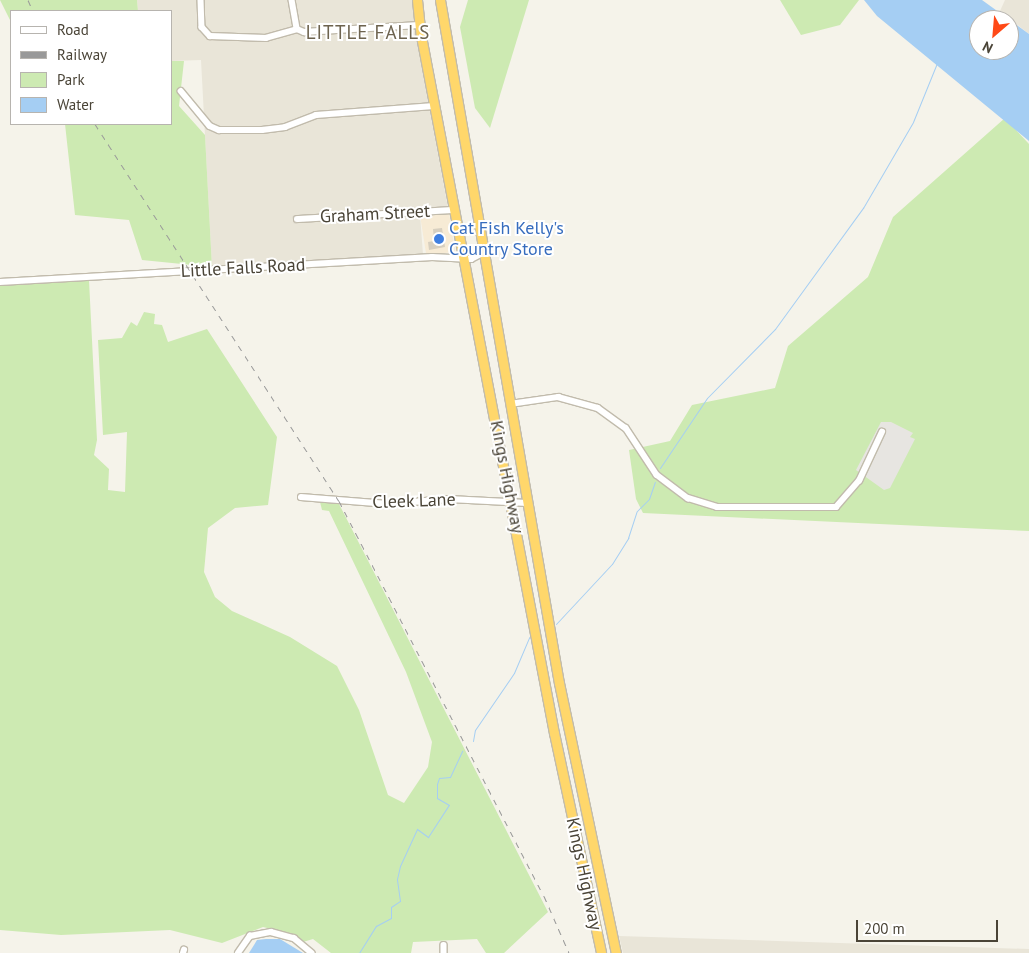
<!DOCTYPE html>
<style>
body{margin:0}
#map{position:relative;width:1029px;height:953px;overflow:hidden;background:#f5f3ea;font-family:"PT Sans",sans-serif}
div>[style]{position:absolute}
.residential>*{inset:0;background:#e9e5d8}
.commercial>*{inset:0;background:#f7ebd5;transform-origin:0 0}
.green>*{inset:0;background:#cdeab2}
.parking>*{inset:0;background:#e7e5e1}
.water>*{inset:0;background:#a5cef3}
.stream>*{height:1px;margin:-0.5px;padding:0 0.5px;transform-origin:0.5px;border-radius:0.5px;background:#a5cef3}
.building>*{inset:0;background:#d7cfbf}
.roads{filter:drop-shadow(1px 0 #c1bbac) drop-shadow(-1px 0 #c1bbac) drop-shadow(0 1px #c1bbac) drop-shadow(0 -1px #c1bbac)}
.minor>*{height:5.5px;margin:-2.75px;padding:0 2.75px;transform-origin:2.75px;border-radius:2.75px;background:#fff}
.highway>*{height:9px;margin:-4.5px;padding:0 4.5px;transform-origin:4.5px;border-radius:4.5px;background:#ffd76b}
.rail>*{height:1px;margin-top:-0.5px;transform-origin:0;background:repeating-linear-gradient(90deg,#999 0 6px,transparent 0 12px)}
.dots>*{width:14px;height:14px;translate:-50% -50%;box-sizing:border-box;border:2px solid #fff;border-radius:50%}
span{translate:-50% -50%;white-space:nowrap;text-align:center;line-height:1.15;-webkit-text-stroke:4px #fff;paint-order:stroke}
.street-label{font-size:18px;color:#4a4437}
.shop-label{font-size:18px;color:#366cbe}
.left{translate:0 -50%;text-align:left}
.neighbourhood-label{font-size:19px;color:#6d634e;letter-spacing:1px}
.legend{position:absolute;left:10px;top:10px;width:162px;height:115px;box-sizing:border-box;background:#fff;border:1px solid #b7b4af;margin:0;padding:6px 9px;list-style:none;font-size:15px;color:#4a4437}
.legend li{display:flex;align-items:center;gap:10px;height:25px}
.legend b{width:25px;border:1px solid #b7b4af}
.north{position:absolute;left:969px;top:10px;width:50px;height:50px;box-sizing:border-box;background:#fff;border:1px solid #b7b4af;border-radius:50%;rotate:207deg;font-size:14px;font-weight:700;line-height:20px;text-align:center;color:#4a4437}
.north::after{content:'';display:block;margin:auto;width:18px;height:22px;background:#ff4917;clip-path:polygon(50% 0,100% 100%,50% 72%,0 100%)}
.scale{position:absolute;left:856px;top:920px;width:142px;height:22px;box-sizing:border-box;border:2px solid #4a4437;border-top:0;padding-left:6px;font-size:15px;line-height:18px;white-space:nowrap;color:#4a4437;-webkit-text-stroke:4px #fff;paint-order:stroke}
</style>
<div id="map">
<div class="residential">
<div style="clip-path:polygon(137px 0,413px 0,415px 33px,449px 213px,420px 214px,423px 255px,212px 267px,201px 60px,171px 61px,171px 11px,138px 11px)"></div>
<div style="clip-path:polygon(1005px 0,1029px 0,1029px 34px,1000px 11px)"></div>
<div style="clip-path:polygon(619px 936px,1029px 949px,1029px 953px,623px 953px)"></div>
</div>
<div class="commercial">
<div style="left:449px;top:213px;width:39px;height:29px;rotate:81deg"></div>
</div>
<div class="green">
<div style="clip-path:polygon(0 0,137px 0,138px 11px,11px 11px,11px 22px)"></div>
<div style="clip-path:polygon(468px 0,529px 0,490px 128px,475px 108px,460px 27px)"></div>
<div style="clip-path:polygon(780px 0,859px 0,840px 25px,801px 35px)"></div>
<div style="clip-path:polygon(171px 61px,184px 61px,179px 106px,205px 135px,212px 267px,142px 260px,129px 220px,75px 215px,65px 124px,171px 124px)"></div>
<div style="clip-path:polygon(1005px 118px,1029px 144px,1029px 531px,643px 513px,636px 499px,629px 450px,670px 441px,692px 405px,775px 388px,788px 346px,868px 277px,893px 217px)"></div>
<div style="clip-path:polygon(89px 280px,97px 440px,94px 455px,109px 469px,108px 490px,125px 492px,127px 432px,103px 435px,98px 340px,122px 338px,131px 322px,137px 326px,144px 312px,155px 314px,154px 324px,162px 325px,168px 342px,207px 329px,277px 437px,268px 505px,235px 508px,208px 528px,204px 572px,215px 597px,232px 611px,290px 637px,337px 666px,359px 710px,388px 795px,404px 803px,428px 767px,432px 742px,406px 672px,329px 511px,322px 510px,320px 502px,339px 504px,548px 912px,504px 953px,486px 953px,477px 939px,413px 942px,411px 953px,331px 953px,313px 939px,303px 942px,289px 933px,263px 927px,222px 943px,170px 930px,61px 935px,0 930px,0 285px)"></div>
</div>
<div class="parking">
<div style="clip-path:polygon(881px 422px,891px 422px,913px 433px,910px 437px,915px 439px,890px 488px,884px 490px,856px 470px)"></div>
</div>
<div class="water">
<div style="clip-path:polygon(evenodd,864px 0,982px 0,1029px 34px,1029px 141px,877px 16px,864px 0,979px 20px,1009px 20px,1009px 50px,979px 50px,979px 20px)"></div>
<div style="clip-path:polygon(266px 939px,280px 939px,303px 953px,249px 953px,257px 940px)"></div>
</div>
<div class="stream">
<div style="left:660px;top:468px;width:84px;rotate:-56.1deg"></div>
<div style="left:707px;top:398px;width:97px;rotate:-45.4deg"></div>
<div style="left:775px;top:329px;width:150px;rotate:-54deg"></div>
<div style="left:863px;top:208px;width:99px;rotate:-59.8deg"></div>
<div style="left:913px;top:122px;width:64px;rotate:-67.9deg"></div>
<div style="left:556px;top:624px;width:82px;rotate:-47deg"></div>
<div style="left:612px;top:564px;width:31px;rotate:-58deg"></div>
<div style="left:628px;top:538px;width:28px;rotate:-72deg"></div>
<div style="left:637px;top:511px;width:17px;rotate:-45deg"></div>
<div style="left:649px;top:499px;width:18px;rotate:-71deg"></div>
<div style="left:473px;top:741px;width:11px;rotate:-80deg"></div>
<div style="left:475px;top:730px;width:69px;rotate:-55.6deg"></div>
<div style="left:514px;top:673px;width:39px;rotate:-67deg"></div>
<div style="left:359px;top:953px;width:32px;rotate:-58deg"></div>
<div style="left:376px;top:926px;width:17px;rotate:-28deg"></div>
<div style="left:391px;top:918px;width:11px;rotate:-90deg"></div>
<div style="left:391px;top:907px;width:11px;rotate:-34deg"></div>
<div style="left:400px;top:901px;width:22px;rotate:-98deg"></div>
<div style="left:397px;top:879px;width:13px;rotate:-77deg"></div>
<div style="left:400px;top:866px;width:41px;rotate:-65.3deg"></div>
<div style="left:417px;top:829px;width:14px;rotate:36deg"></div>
<div style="left:428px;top:837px;width:38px;rotate:-57deg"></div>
<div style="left:449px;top:805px;width:14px;rotate:-150deg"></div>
<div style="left:437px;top:798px;width:14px;rotate:-90deg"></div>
<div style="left:437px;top:784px;width:6px;rotate:-72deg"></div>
<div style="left:439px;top:778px;width:11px;rotate:-5deg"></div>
<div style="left:450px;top:777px;width:29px;rotate:-65deg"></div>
</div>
<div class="building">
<div style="clip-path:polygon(442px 228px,445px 247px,429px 250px,428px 242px,434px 241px,433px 229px)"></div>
</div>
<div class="roads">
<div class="minor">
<div style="left:201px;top:0;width:27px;rotate:88deg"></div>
<div style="left:202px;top:27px;width:12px;rotate:48deg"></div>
<div style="left:210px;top:36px;width:56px;rotate:2deg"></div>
<div style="left:266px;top:38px;width:32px;rotate:-16deg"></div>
<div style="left:297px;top:29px;width:8px;rotate:23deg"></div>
<div style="left:304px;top:32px;width:115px;rotate:-3.5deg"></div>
<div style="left:292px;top:0;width:29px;rotate:80deg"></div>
<div style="left:181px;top:91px;width:45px;rotate:50.4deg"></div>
<div style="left:210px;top:126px;width:10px;rotate:24deg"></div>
<div style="left:219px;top:130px;width:43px"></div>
<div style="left:262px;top:130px;width:23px;rotate:-7deg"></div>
<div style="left:285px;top:127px;width:33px;rotate:-21deg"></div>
<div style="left:316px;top:115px;width:118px;rotate:-4.4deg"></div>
<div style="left:297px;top:219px;width:157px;rotate:-3.3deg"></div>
<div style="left:0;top:282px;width:433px;rotate:-3.3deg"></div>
<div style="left:432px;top:257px;width:39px;rotate:3deg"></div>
<div style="left:471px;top:259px;width:13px;rotate:-27deg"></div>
<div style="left:510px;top:404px;width:49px;rotate:-8.3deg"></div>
<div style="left:558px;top:397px;width:41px;rotate:15.4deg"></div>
<div style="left:598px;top:408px;width:34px;rotate:36deg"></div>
<div style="left:626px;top:428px;width:56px;rotate:56.6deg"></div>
<div style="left:657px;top:475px;width:39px;rotate:37deg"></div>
<div style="left:688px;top:498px;width:30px;rotate:17deg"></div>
<div style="left:717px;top:507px;width:119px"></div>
<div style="left:836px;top:507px;width:35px;rotate:-49deg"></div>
<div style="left:859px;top:481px;width:54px;rotate:-64.9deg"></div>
<div style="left:301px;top:497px;width:87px;rotate:4.6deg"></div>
<div style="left:388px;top:504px;width:61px;rotate:-4.7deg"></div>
<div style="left:449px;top:499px;width:78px;rotate:2.9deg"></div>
<div style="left:444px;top:945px;width:8px;rotate:90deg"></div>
<div style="left:183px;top:953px;width:3px;rotate:-72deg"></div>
<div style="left:238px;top:953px;width:21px;rotate:-55deg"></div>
<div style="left:250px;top:936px;width:21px;rotate:-11deg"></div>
<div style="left:271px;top:932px;width:24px;rotate:15deg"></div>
<div style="left:294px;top:938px;width:23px;rotate:40deg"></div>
</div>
<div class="highway">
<div style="left:417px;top:0;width:36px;rotate:84deg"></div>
<div style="left:421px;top:36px;width:710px;rotate:79.2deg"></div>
<div style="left:554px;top:733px;width:225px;rotate:77.9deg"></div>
<div style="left:440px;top:0;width:693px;rotate:80.12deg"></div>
<div style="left:559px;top:683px;width:276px;rotate:78.1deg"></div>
</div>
</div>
<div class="rail">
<div style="left:28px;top:0;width:12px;rotate:66deg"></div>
<div style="left:95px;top:124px;width:449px;rotate:57.1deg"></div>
<div style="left:339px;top:501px;width:445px;rotate:62.6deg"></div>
<div style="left:544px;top:896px;width:62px;rotate:66.3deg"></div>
</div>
<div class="dots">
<div style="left:439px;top:239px;background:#3f7fe0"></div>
</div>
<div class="street-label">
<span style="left:375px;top:214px;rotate:-3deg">Graham Street</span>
<span style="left:243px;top:268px;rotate:-3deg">Little Falls Road</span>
<span style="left:507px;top:477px;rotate:79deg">Kings Highway</span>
<span style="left:414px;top:501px;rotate:-2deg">Cleek Lane</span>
<span style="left:584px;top:874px;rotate:78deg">Kings Highway</span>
</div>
<div class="shop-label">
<span class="left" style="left:449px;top:239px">Cat Fish Kelly's<br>Country Store</span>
</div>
<div class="neighbourhood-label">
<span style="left:368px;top:33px">LITTLE FALLS</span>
</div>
<ul class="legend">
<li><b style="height:6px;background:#fff"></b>Road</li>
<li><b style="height:6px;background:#999"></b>Railway</li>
<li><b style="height:14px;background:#cdeab2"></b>Park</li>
<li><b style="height:14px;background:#a5cef3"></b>Water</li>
</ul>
<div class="north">N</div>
<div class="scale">200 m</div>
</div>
